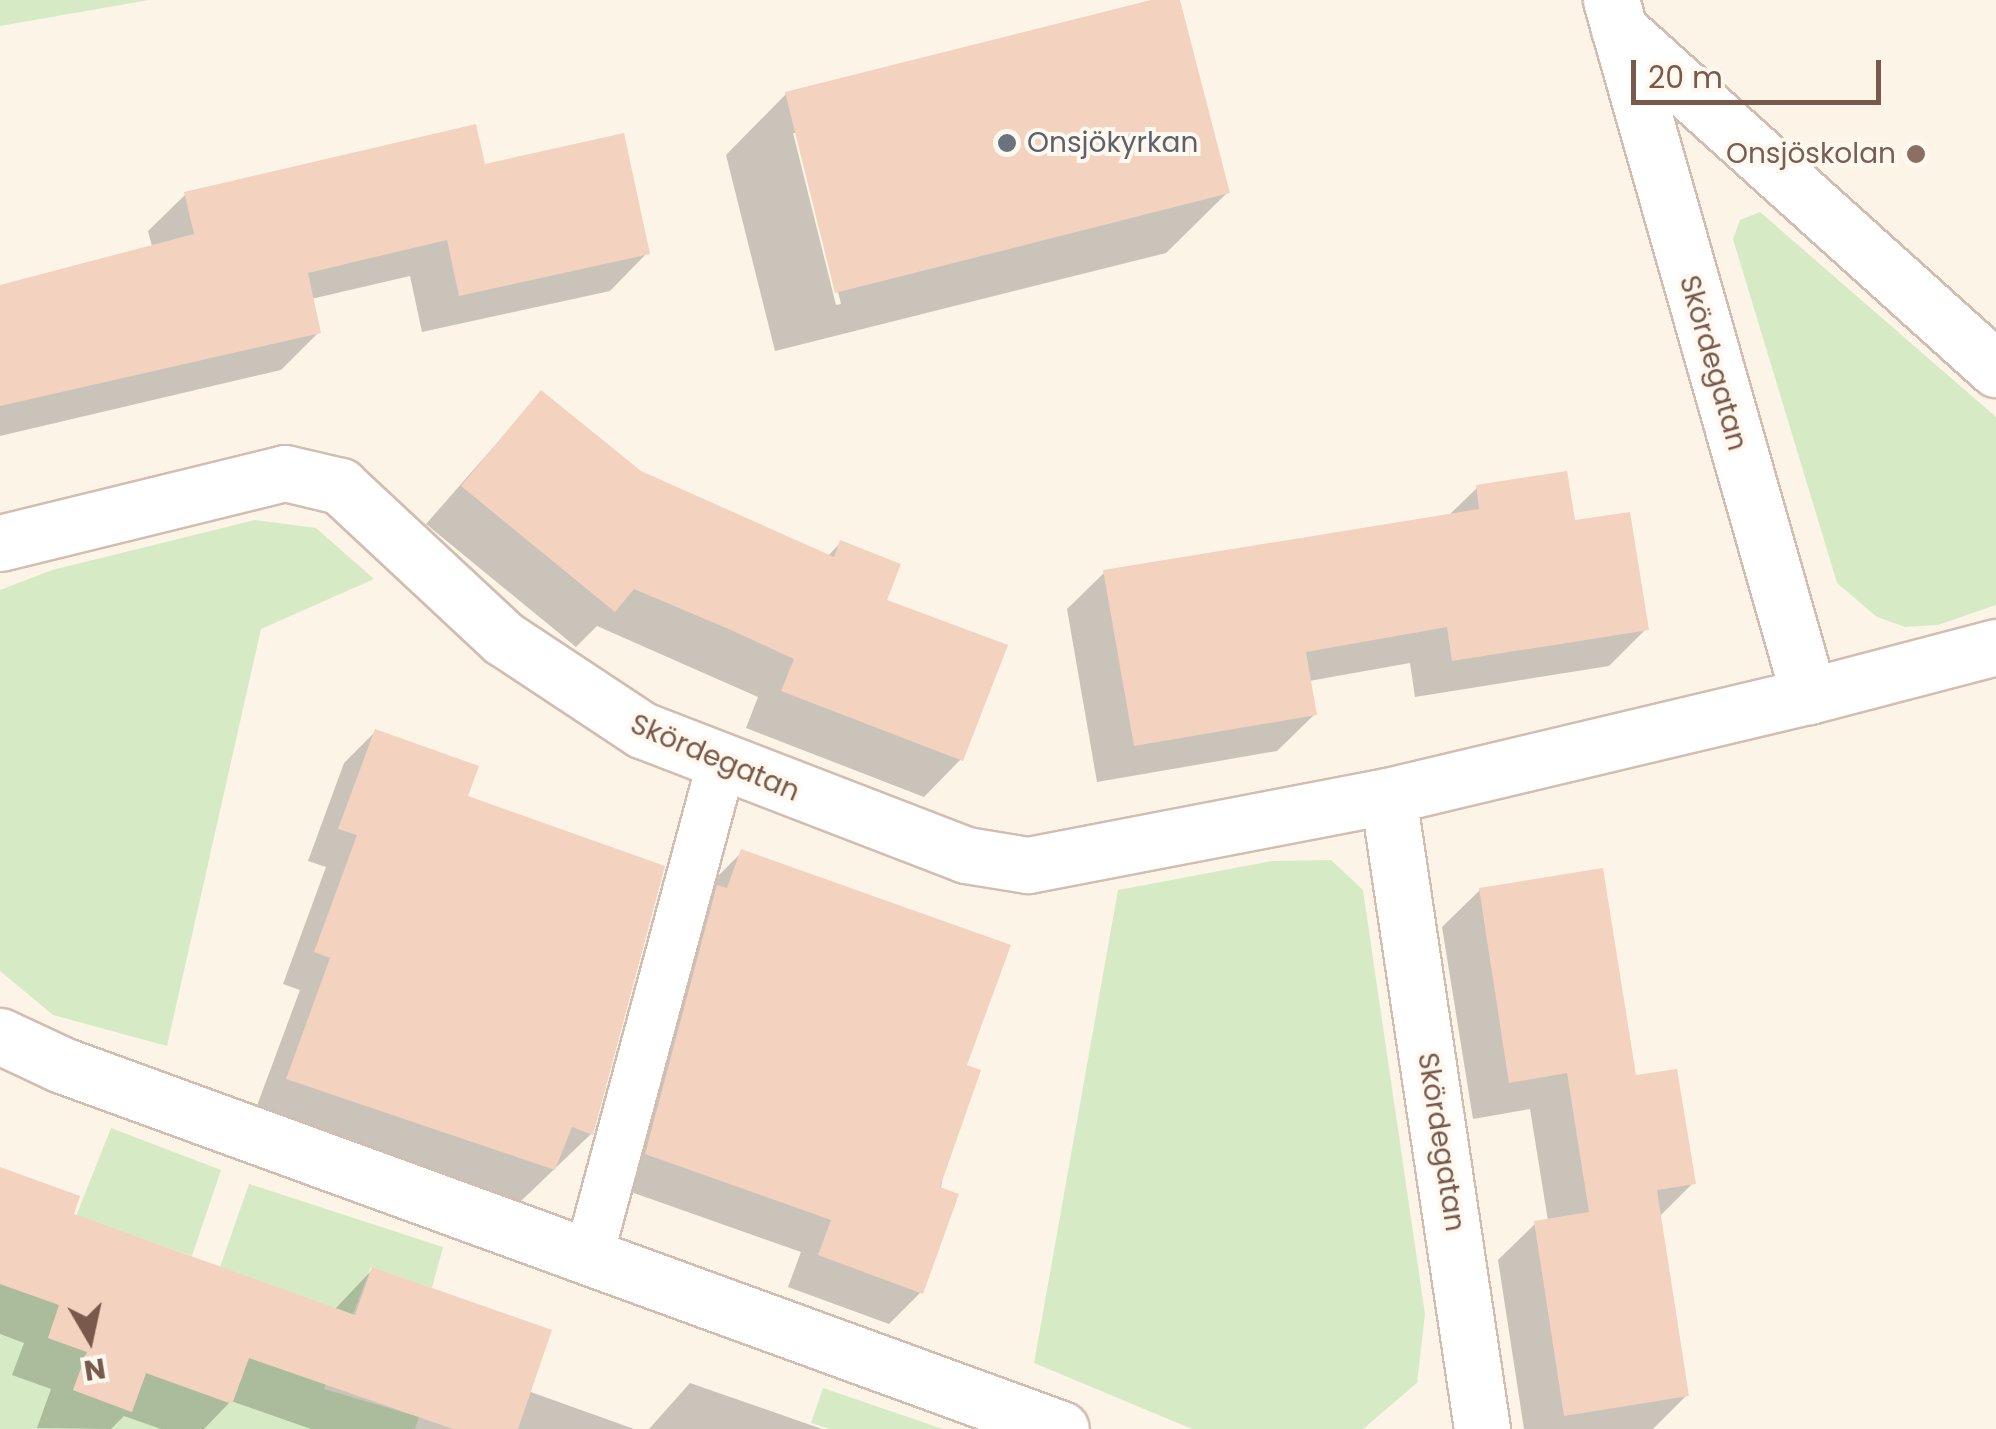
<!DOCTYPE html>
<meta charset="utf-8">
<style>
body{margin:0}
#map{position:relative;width:1996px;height:1429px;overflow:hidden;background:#fdf4e8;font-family:Poppins,sans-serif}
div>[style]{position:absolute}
.green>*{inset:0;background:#d6ebc5}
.shadow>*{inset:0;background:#0003}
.building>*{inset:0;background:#f3d2bf}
.roads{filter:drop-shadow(2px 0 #d2bdb0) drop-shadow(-2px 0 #d2bdb0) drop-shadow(0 2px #d2bdb0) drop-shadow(0 -2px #d2bdb0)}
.service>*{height:48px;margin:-24px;padding:0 24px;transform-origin:24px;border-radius:24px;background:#fff}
.minor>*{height:55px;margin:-27.5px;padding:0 27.5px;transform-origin:27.5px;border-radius:27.5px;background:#fff}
.dots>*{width:28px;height:28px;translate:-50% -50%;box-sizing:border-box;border:5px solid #fff8ef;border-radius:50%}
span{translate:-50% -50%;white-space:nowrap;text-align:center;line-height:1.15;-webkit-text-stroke:8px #fff8ef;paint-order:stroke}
.worship-label{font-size:28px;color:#5b616d}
.left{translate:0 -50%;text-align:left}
.education-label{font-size:28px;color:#785e54}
.right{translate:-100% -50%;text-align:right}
.street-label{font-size:28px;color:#78594b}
.north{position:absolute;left:40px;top:1289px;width:100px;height:100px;-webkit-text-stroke:8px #fff8ef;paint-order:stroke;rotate:171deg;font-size:28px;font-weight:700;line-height:40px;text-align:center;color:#78594b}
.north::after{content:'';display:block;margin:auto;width:35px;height:45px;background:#78594b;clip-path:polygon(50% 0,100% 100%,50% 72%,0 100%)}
.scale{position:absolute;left:1631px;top:60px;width:250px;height:45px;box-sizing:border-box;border:5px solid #78594b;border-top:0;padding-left:12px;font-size:30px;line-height:35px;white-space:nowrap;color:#78594b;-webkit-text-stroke:8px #fff8ef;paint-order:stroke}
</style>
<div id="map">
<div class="green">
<div style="clip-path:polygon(0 0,149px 0,0 26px)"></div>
<div style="clip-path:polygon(1760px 212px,1996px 417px,1996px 605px,1938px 625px,1905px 627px,1877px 617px,1837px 583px,1733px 239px,1740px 220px)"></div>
<div style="clip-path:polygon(255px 520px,316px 528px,374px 579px,261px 629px,167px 1046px,53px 1015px,0 971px,0 590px,52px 570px)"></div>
<div style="clip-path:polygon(1331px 860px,1363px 890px,1425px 1314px,1417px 1383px,1363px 1429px,1192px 1429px,1034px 1363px,1118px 890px,1272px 861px)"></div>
<div style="clip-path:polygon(111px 1128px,221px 1170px,192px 1256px,90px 1221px,48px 1338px,87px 1352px,73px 1390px,131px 1412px,146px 1373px,232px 1404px,275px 1287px,220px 1267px,249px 1184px,443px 1247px,432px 1288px,371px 1267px,324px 1389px,419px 1417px,415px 1429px,0 1429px,0 1284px,43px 1299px)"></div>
<div style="clip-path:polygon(823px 1388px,943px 1429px,830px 1429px,811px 1423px)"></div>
</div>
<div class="shadow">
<div style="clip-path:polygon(evenodd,1162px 0,1178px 0,1227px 193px,1166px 253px,775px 351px,726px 155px,786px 94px,1162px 0,793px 133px,798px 133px,841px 304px,836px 305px,793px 133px)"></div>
<div style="clip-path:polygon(474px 127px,483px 167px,647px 253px,610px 291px,422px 332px,410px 276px,311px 299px,319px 332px,281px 370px,0 436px,0 288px,152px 246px,148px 231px,186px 194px)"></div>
<div style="clip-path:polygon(541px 393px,640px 473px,827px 557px,841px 542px,884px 601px,961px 759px,924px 797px,746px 728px,758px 697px,597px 626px,576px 647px,426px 524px)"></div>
<div style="clip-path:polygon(1477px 488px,1573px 523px,1646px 629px,1609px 666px,1415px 697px,1410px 663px,1309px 681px,1315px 714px,1277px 751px,1097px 782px,1067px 609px,1105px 572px,1448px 516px)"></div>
<div style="clip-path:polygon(376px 731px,465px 797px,591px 1134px,521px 1201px,255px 1111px,300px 990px,283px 984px,326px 867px,308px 861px,344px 763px)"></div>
<div style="clip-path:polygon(742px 852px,964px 1067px,921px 1292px,889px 1324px,788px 1287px,801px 1252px,614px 1186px,710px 884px)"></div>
<div style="clip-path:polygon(1480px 890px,1634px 1078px,1693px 1183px,1659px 1217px,1687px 1395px,1653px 1429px,1524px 1429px,1498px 1260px,1536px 1223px,1548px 1221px,1530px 1109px,1473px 1119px,1442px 927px)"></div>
<div style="clip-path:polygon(0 1169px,70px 1216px,334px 1310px,372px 1270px,528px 1391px,634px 1429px,311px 1429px,231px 1401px,204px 1429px,161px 1429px,124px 1416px,111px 1429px,37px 1428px,51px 1389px,12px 1375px,24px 1343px,0 1334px)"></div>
<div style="clip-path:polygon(690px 1383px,822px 1429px,649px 1429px)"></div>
</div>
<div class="building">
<div style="clip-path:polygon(1151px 0,1180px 0,1230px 193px,835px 293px,785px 92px)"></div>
<div style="clip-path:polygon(476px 124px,485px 164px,624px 133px,650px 254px,459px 296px,447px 240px,375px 257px,308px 273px,321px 333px,0 406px,0 285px,194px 234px,184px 192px)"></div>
<div style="clip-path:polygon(541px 390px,641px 471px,834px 557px,840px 540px,901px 564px,887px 600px,1008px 645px,963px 761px,781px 691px,794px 659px,731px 630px,634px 589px,615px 612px,461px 486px)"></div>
<div style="clip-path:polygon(1567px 471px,1575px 520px,1630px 512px,1649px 630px,1452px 661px,1447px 627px,1306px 652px,1317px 715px,1134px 746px,1103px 570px,1479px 509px,1476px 485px)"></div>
<div style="clip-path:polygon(375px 729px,479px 766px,468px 796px,665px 866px,593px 1135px,572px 1127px,555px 1170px,286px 1079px,330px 958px,314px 952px,357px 835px,338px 829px)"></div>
<div style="clip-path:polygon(741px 849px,1011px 945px,967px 1065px,981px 1070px,940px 1187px,959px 1194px,923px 1294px,818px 1255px,831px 1220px,645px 1154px,717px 885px,727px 888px)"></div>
<div style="clip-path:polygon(1603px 868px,1636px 1075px,1677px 1069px,1696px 1184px,1657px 1190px,1689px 1396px,1564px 1416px,1534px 1221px,1589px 1212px,1567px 1073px,1509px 1083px,1479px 888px)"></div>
<div style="clip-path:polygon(0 1167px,80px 1196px,74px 1214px,355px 1315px,372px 1267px,552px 1330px,518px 1429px,453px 1429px,249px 1358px,232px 1404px,146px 1373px,132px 1412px,73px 1390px,87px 1352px,48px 1338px,59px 1305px,0 1284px)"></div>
</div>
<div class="roads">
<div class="service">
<div style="left:589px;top:1255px;width:507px;rotate:-74.92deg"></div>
</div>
<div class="minor">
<div style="left:1619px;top:29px;width:508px;rotate:42.05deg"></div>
<div style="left:0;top:543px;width:293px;rotate:-13.8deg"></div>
<div style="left:285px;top:473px;width:57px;rotate:13.3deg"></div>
<div style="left:340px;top:486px;width:223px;rotate:43deg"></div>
<div style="left:503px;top:638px;width:167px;rotate:33.5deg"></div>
<div style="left:642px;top:730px;width:347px;rotate:21.1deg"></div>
<div style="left:966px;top:855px;width:63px;rotate:9.2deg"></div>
<div style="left:1028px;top:865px;width:367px;rotate:-10.9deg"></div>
<div style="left:1388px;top:796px;width:433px;rotate:-13.4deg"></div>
<div style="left:1809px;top:696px;width:724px;rotate:-105.88deg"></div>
<div style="left:1809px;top:696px;width:193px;rotate:-14.7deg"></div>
<div style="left:1388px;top:796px;width:640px;rotate:81.55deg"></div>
<div style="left:0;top:1036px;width:68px;rotate:25.1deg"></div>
<div style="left:62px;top:1065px;width:1063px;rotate:20.02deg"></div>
</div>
</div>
<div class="dots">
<div style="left:1007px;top:143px;background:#6b7280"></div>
<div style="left:1916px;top:154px;background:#8d6e63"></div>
</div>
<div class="worship-label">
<span class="left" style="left:1027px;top:143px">Onsjökyrkan</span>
</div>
<div class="education-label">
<span class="right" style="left:1896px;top:154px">Onsjöskolan</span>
</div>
<div class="street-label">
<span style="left:1713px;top:363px;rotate:74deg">Skördegatan</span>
<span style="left:715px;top:758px;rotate:23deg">Skördegatan</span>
<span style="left:1441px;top:1142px;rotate:81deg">Skördegatan</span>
</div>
<div class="north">N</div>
<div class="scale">20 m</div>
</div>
